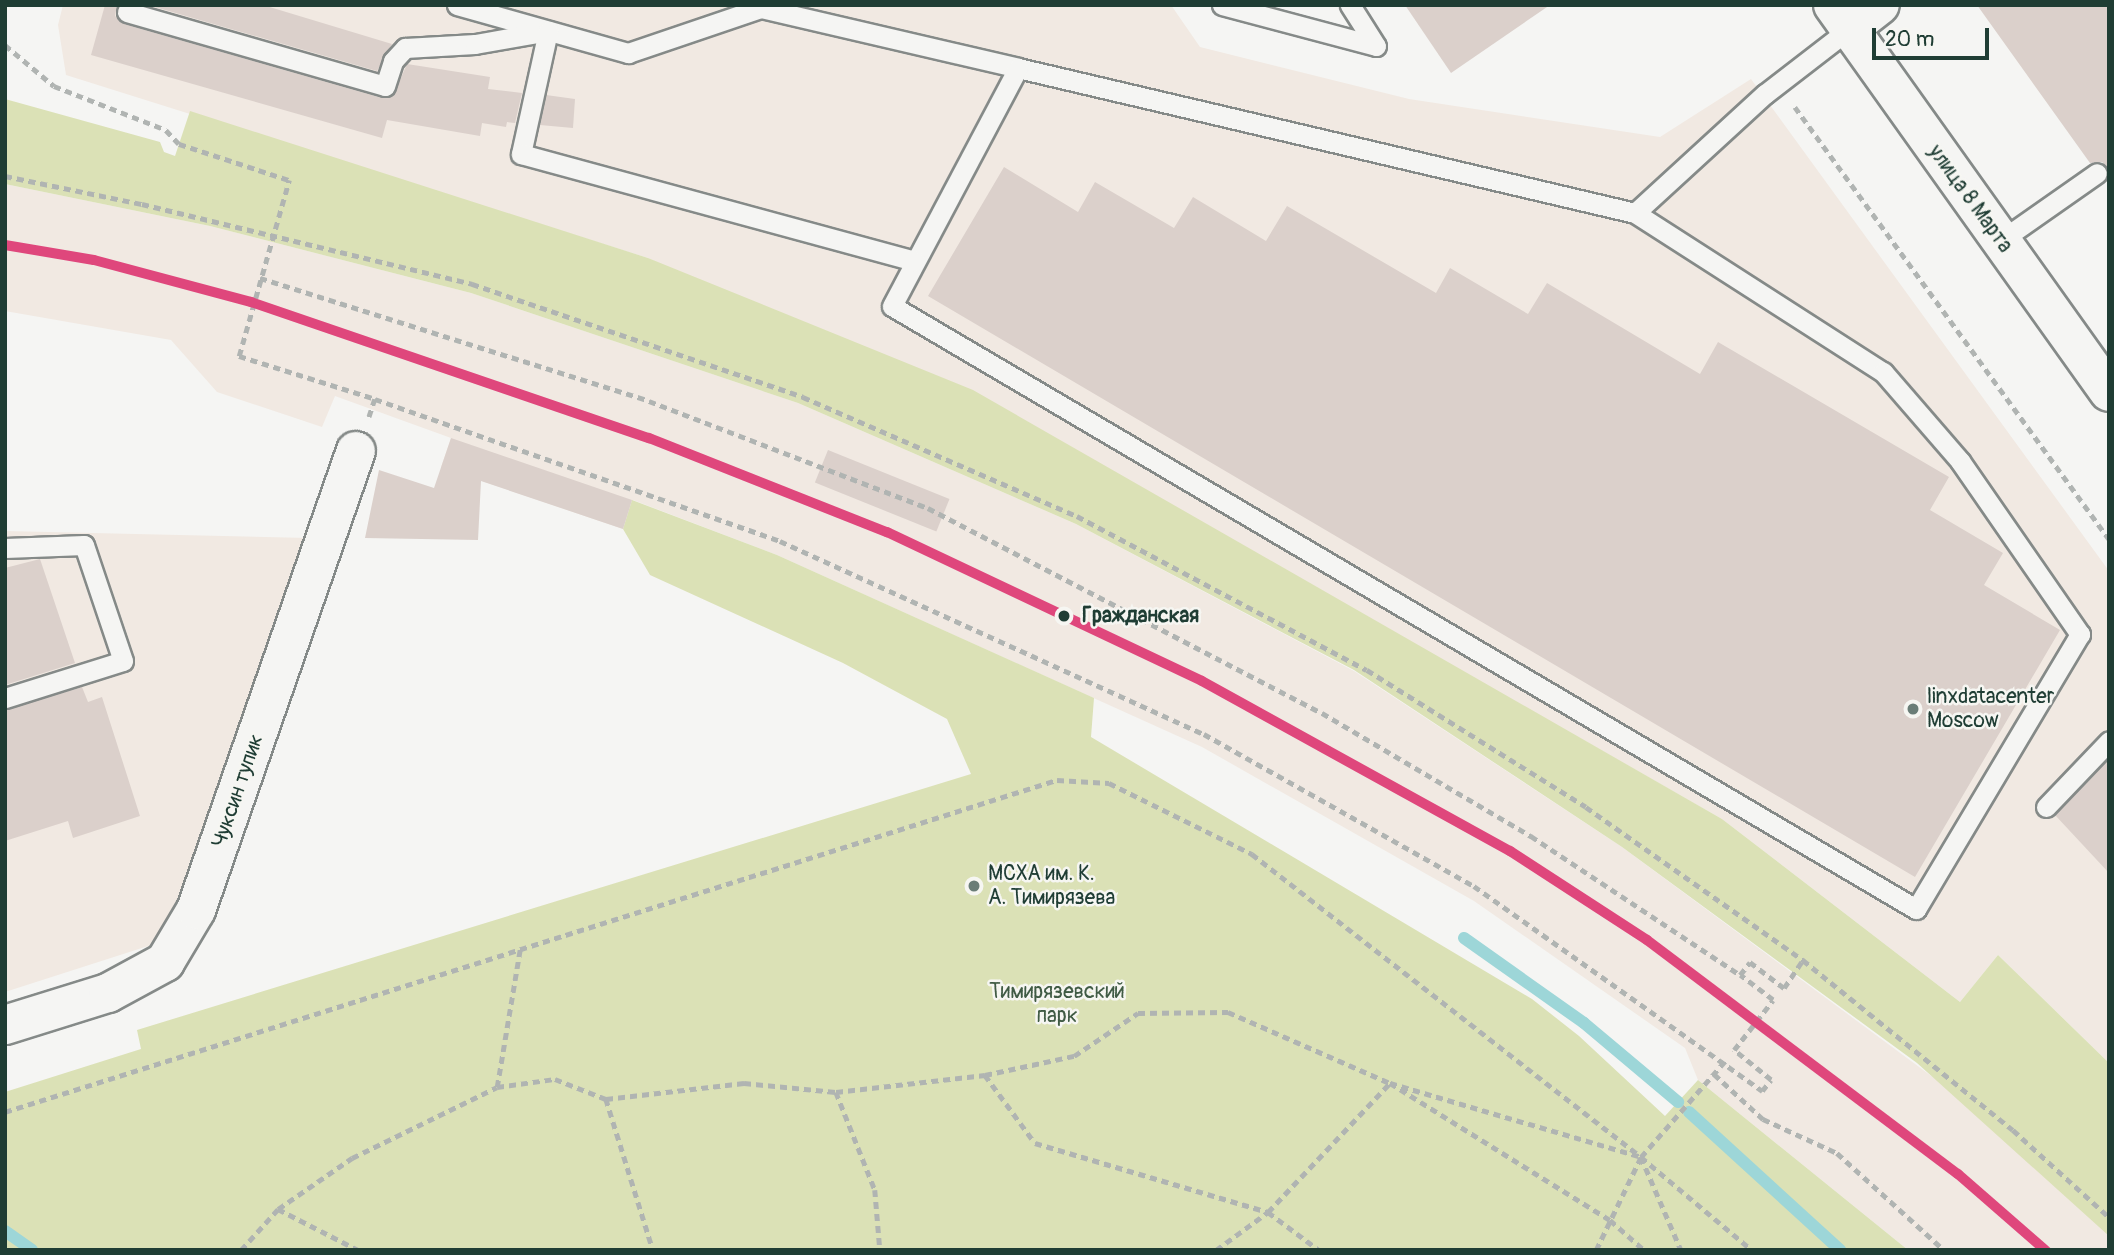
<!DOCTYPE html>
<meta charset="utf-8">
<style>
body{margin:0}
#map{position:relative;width:2114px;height:1255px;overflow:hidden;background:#f5f5f3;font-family:Pangolin,sans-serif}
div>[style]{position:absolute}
.built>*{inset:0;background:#f1e9e2}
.green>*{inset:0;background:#dbe1b6}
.stream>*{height:12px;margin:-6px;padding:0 6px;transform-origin:6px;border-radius:6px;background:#9dd6d8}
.building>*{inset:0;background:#dbd0cb;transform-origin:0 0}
.path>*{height:4.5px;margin-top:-2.25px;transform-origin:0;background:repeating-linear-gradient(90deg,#b0b4b2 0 7px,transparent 0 12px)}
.roads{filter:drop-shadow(2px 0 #858a88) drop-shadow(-2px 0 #858a88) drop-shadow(0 2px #858a88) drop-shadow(0 -2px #858a88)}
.service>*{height:19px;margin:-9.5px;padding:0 9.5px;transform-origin:9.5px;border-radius:9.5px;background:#f5f5f3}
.minor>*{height:38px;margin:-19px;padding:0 19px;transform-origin:19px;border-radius:19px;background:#f5f5f3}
.path-bridge>*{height:4.5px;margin-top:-2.25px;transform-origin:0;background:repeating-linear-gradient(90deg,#b0b4b2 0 7px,transparent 0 12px)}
.rail-1>*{height:10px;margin:-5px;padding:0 5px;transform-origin:5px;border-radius:5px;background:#df477c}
.dots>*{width:19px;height:19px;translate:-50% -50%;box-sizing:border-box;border:4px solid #f6f6f2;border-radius:50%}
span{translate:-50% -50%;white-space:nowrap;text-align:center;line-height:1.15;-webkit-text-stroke:5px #f6f6f2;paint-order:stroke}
.street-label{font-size:21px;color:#1f3d34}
.stop-label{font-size:21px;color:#1f3d34;font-weight:700}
.left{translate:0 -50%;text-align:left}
.poi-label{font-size:21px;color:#1f3d34}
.park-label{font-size:21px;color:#405b44}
.frame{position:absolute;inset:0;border:7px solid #1f3d34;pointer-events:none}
.scale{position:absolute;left:1872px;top:28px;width:117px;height:32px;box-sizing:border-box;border:4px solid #1f3d34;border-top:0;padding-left:9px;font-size:21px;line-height:24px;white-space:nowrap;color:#1f3d34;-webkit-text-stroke:5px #f6f6f2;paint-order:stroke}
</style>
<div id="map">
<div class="built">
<div style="clip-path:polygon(63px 5px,1171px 5px,1200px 47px,1409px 99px,1660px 137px,1751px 79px,2109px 571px,2109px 1063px,1998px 955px,1960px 1002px,1722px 819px,1486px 685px,648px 258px,66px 75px,58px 25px)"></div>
<div style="clip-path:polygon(5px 184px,210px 226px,471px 293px,798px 403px,1076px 524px,1354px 671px,1622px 847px,1938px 1081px,2109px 1235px,2109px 1250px,1908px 1250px,1698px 1080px,1685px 1048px,1474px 901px,1202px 747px,777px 555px,633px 500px,623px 529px,441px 467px,451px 438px,335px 396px,322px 427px,217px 392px,171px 340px,5px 311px)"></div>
<div style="clip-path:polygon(5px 531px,309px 538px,173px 938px,5px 992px)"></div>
</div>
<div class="green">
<div style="clip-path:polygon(5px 99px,160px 142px,164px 152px,175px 156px,190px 111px,648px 258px,973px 390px,1722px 819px,1960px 1002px,1998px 955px,2109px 1063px,2109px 1236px,1917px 1063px,1622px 847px,1354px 670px,1076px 524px,798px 403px,471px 293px,210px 226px,5px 184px)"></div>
<div style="clip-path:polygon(632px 500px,777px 555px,1094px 698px,1091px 737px,1532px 999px,1579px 1036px,1665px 1116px,1698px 1080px,1908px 1250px,5px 1250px,5px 1092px,141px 1049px,137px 1030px,971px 774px,947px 719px,843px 663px,650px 575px,623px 529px)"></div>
</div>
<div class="stream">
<div style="left:1464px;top:938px;width:147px;rotate:35.3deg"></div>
<div style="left:1584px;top:1023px;width:123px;rotate:40deg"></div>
<div style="left:1689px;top:1112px;width:205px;rotate:42.4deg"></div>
<div style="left:5px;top:1231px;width:33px;rotate:35deg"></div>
</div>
<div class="building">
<div style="clip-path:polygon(105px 5px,117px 5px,115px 16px,124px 24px,382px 98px,394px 94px,407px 64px,490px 77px,488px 89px,522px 93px,515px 123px,507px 122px,506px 127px,482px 123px,480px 136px,387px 120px,382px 138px,91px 55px)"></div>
<div style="clip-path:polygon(148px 5px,263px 5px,392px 44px,377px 71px)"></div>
<div style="clip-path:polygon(1405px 5px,1550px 5px,1451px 73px)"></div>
<div style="clip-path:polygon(1977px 5px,2109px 5px,2109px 170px,2102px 162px,2090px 163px)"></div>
<div style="clip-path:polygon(546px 95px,575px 99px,573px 128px,540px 125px)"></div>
<div style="clip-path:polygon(1004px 167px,1078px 212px,1095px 182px,1174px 228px,1193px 197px,1266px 241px,1287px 206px,1436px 293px,1450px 268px,1528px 314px,1547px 283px,1700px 374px,1718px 342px,1949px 477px,1930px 510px,2003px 553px,1984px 585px,2060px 630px,1915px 877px,928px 296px)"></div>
<div style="clip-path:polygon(451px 438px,632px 500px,623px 529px,481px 481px,478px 540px,365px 538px,379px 470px,434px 488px)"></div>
<div style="left:828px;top:450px;width:131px;height:35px;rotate:22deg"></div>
<div style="clip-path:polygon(40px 559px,75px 663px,5px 685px,5px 568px)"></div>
<div style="clip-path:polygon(82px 687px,88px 702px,102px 697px,140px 816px,73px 838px,68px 821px,5px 841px,5px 710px)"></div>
<div style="clip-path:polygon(2109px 759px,2109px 873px,2055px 815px)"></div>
</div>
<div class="path">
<div style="left:5px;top:45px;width:64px;rotate:39.9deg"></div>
<div style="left:54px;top:86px;width:120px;rotate:21.4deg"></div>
<div style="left:166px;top:130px;width:19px;rotate:47deg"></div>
<div style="left:179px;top:144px;width:116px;rotate:18.1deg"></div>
<div style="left:1795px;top:107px;width:534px;rotate:53.99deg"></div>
<div style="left:5px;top:176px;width:140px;rotate:11.6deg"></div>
<div style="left:142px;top:204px;width:340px;rotate:13.6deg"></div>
<div style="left:472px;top:284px;width:350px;rotate:18.8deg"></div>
<div style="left:803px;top:397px;width:299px;rotate:23.5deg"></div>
<div style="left:1077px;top:516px;width:328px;rotate:28deg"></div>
<div style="left:1367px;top:670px;width:258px;rotate:32deg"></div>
<div style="left:1586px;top:807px;width:266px;rotate:35.2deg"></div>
<div style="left:260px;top:278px;width:408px;rotate:17.5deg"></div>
<div style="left:649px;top:401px;width:299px;rotate:21deg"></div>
<div style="left:928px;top:508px;width:444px;rotate:27.5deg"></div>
<div style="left:1322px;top:713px;width:243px;rotate:30.5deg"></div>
<div style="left:1531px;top:836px;width:251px;rotate:33.6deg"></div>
<div style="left:239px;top:356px;width:143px;rotate:17.5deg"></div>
<div style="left:375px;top:399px;width:19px;rotate:108deg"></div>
<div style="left:375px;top:399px;width:429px;rotate:19.3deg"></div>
<div style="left:780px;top:541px;width:466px;rotate:24.5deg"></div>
<div style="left:1204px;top:734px;width:310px;rotate:29.4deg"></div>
<div style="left:1474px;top:886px;width:354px;rotate:35.4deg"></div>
<div style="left:1762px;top:1091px;width:14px;rotate:-51deg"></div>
<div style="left:1771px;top:1080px;width:48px;rotate:-141deg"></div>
<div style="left:1734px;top:1050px;width:63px;rotate:-52deg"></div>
<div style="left:1773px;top:1000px;width:41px;rotate:-142.9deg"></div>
<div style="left:1740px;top:975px;width:16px;rotate:-52deg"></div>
<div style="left:1750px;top:962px;width:43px;rotate:37.4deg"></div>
<div style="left:1784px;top:988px;width:34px;rotate:-56deg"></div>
<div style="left:1803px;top:960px;width:270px;rotate:39deg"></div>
<div style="left:2013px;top:1130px;width:130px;rotate:42.2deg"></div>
<div style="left:1714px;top:1074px;width:67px;rotate:42.6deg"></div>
<div style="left:1763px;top:1119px;width:81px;rotate:24.7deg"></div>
<div style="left:1837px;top:1153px;width:144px;rotate:42.2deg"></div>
<div style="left:985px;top:1075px;width:84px;rotate:53.7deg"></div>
<div style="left:1035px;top:1143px;width:243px;rotate:16.5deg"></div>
<div style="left:1268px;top:1212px;width:64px;rotate:36.7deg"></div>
<div style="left:497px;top:1087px;width:140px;rotate:-80.5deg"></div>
<div style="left:836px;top:1092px;width:105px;rotate:68.3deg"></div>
<div style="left:875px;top:1190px;width:60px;rotate:85.2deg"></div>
<div style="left:606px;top:1099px;width:158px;rotate:72.7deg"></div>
<div style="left:5px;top:1112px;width:1103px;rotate:-17.52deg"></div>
<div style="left:1057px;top:780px;width:52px;rotate:3.3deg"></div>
<div style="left:1109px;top:783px;width:160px;rotate:26.4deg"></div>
<div style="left:1252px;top:854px;width:493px;rotate:37.9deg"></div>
<div style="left:1641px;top:1157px;width:128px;rotate:-48.8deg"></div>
<div style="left:278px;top:1209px;width:90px;rotate:27.1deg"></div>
<div style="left:241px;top:1250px;width:55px;rotate:-47.9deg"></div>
<div style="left:278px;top:1209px;width:90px;rotate:-34.6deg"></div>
<div style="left:352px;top:1158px;width:161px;rotate:-26.1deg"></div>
<div style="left:497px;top:1087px;width:59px;rotate:-7.9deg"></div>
<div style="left:555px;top:1079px;width:55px;rotate:21.4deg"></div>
<div style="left:606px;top:1099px;width:139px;rotate:-6.6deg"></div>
<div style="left:744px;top:1083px;width:92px;rotate:5.6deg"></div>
<div style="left:836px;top:1092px;width:150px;rotate:-6.5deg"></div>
<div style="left:985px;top:1075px;width:91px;rotate:-12.1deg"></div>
<div style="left:1074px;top:1056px;width:77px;rotate:-33.9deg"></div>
<div style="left:1138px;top:1013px;width:90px;rotate:-0.6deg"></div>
<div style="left:1228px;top:1012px;width:177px;rotate:23.7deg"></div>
<div style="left:1390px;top:1083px;width:259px;rotate:31.9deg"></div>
<div style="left:1610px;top:1220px;width:45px;rotate:41.4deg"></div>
<div style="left:1216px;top:1250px;width:64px;rotate:-36.2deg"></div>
<div style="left:1268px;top:1212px;width:178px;rotate:-46.6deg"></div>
<div style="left:1390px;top:1083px;width:262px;rotate:16.4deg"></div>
<div style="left:1641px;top:1157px;width:145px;rotate:40deg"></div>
<div style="left:1596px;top:1250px;width:103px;rotate:-64.2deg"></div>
<div style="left:1641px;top:1157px;width:101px;rotate:66.7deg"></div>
</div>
<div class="roads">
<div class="service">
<div style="left:457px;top:5px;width:178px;rotate:15.7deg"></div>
<div style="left:628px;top:53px;width:140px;rotate:-18.7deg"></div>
<div style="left:761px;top:8px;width:264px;rotate:13.1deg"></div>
<div style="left:1018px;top:68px;width:634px;rotate:13.22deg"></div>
<div style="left:1635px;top:213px;width:295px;rotate:32.7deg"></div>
<div style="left:1883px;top:372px;width:118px;rotate:49.1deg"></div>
<div style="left:1960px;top:461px;width:211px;rotate:55.3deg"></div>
<div style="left:2080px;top:634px;width:320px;rotate:120.8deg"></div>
<div style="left:1916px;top:909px;width:1188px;rotate:-149.51deg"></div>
<div style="left:892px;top:306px;width:269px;rotate:-62.1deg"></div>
<div style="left:1222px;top:5px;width:159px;rotate:14.9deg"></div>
<div style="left:1376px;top:46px;width:49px;rotate:-122.4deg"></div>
<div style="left:127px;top:12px;width:268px;rotate:16deg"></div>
<div style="left:385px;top:86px;width:26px;rotate:-72deg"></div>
<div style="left:393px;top:61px;width:18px;rotate:-47deg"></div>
<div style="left:405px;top:48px;width:70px;rotate:-3.3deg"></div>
<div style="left:475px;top:44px;width:74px;rotate:-10.1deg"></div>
<div style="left:548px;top:31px;width:126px;rotate:102.4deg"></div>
<div style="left:521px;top:154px;width:408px;rotate:15.2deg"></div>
<div style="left:1635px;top:213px;width:176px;rotate:-42.5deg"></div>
<div style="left:1765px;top:94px;width:106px;rotate:-37.7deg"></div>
<div style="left:2000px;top:241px;width:118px;rotate:-35deg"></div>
<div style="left:5px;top:548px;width:79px;rotate:-2.2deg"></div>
<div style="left:84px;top:545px;width:122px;rotate:71.4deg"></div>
<div style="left:123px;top:661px;width:124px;rotate:162.6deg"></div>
<div style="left:2046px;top:807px;width:91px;rotate:-46.3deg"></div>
</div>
<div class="minor">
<div style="left:1833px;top:5px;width:475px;rotate:54.5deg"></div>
<div style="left:1849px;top:29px;width:39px;rotate:-38deg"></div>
<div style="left:5px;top:1025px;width:108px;rotate:-17.3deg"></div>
<div style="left:108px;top:993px;width:65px;rotate:-28.5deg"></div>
<div style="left:165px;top:962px;width:61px;rotate:-59.2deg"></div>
<div style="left:196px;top:910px;width:486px;rotate:-70.8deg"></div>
</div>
</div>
<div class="path-bridge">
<div style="left:239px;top:356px;width:183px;rotate:-74.1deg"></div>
</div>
<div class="rail-1">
<div style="left:5px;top:245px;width:90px;rotate:9.6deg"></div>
<div style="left:94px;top:260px;width:163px;rotate:15deg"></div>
<div style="left:251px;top:302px;width:421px;rotate:18.9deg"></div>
<div style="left:649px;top:438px;width:256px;rotate:21.6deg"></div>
<div style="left:887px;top:532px;width:348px;rotate:25.3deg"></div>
<div style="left:1202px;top:681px;width:352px;rotate:28.9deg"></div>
<div style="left:1510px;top:851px;width:163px;rotate:33deg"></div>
<div style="left:1647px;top:940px;width:389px;rotate:37deg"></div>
<div style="left:1958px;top:1174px;width:116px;rotate:41.1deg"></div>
</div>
<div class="dots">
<div style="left:1064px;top:616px;background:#1f3d34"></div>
<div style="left:1913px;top:709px;background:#6a7d77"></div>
<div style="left:974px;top:886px;background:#6a7d77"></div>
</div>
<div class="street-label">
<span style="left:1970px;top:199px;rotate:54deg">улица 8 Марта</span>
<span style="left:238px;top:791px;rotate:-71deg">Чуксин тупик</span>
</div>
<div class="stop-label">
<span class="left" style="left:1082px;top:616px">Гражданская</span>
</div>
<div class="poi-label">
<span class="left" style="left:1927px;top:709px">linxdatacenter<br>Moscow</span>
<span class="left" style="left:988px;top:886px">МСХА им. К.<br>А. Тимирязева</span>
</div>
<div class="park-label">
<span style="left:1057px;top:1004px">Тимирязевский<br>парк</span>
</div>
<div class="frame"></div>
<div class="scale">20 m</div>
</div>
